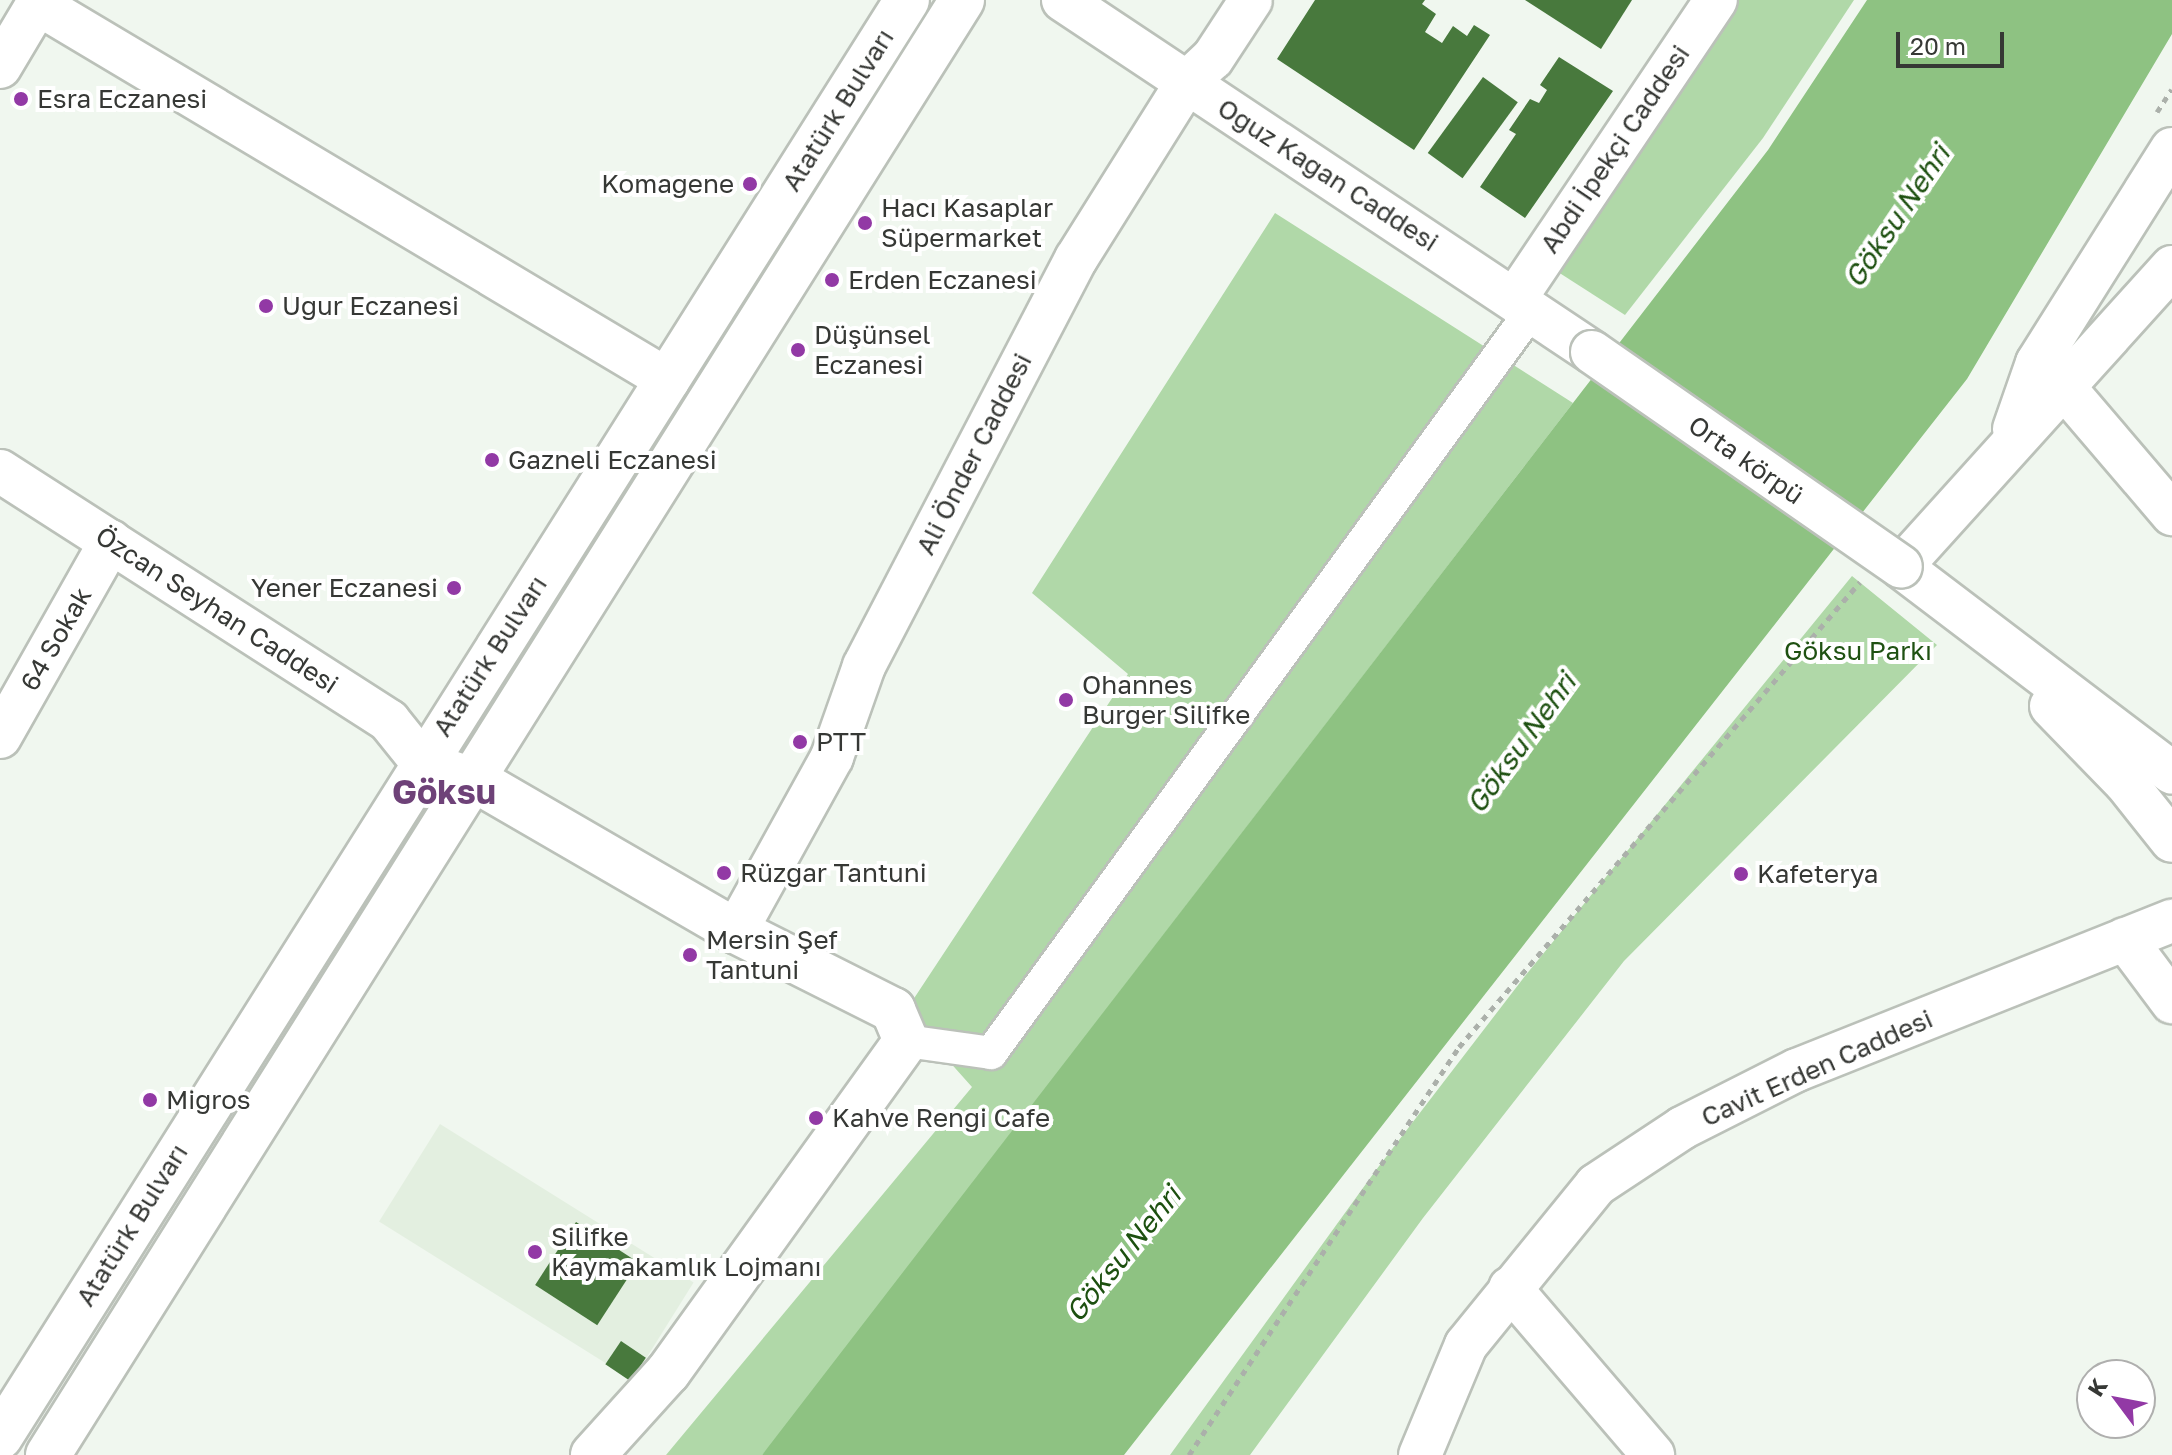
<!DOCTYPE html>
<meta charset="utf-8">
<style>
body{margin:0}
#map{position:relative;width:2172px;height:1455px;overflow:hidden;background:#f0f7ef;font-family:"Golos Text",sans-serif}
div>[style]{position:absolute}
.built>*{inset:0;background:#e3efe0;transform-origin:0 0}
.green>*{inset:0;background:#b0d8a8}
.water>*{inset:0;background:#8ec282}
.building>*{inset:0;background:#48793d;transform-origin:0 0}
.path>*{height:5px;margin-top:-2.5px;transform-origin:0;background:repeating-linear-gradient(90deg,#abb0aa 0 6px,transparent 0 12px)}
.roads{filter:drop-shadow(2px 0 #bbc1b9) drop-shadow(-2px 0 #bbc1b9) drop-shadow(0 2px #bbc1b9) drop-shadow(0 -2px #bbc1b9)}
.pedestrian>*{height:32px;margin:-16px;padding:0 16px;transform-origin:16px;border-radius:16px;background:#fff}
.minor>*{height:42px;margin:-21px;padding:0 21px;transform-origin:21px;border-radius:21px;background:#fff}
.primary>*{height:44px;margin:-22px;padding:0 22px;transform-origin:22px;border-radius:22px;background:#fff}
.bridges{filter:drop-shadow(2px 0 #bbc1b9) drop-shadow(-2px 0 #bbc1b9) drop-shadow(0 2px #bbc1b9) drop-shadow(0 -2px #bbc1b9)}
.minor-bridge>*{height:42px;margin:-21px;padding:0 21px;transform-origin:21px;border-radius:21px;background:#fff}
.dots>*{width:22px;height:22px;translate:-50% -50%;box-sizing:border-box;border:4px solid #fff;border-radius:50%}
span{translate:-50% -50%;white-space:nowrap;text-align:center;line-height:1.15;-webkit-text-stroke:8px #fff;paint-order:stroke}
.poi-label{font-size:26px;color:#363835}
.left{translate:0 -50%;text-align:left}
.right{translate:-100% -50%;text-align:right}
.street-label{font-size:26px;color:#363835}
.park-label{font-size:26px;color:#1f5112}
.water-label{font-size:28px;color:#1d5010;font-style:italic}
.district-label{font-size:34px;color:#6e4278;font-weight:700}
.north{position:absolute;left:2076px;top:1359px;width:80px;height:80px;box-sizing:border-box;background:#fff;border:2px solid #afafae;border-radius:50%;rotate:302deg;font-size:22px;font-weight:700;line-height:32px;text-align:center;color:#363835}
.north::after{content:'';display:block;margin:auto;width:28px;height:36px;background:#9239a5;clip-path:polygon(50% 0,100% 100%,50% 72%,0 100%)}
.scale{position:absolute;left:1896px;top:32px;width:108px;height:36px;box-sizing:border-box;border:4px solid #363835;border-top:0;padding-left:10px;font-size:24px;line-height:28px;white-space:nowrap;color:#363835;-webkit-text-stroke:6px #fff;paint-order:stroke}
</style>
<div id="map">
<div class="built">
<div style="left:440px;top:1124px;width:299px;height:115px;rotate:32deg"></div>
</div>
<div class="green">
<div style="clip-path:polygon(1728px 0,1854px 0,1763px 138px,1625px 315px,1558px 272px)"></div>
<div style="clip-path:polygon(1275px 213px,1573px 403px,771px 1445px,762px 1455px,666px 1455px,972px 1087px,905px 1012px,1128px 674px,1032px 593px)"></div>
<div style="clip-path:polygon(1852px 576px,1937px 645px,1624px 961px,1423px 1218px,1250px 1455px,1170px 1455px,1376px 1170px,1525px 976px)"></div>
</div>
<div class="water">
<div style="clip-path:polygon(1867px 0,2172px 0,2172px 34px,1967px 379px,1124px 1455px,762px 1455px,1768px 150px)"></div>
</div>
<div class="building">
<div style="clip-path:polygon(1315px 0,1425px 0,1422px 4px,1436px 14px,1425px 32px,1442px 43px,1453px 26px,1467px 36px,1474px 25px,1490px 35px,1414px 150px,1277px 59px)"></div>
<div style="clip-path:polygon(1525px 0,1632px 0,1601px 49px)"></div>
<div style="clip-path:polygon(1559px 57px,1613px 91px,1525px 218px,1480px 187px,1516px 134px,1509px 130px,1530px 99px,1539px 103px,1547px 90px,1540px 85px)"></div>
<div style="left:1483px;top:77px;width:43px;height:94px;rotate:36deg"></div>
<div style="left:576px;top:1222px;width:74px;height:75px;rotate:33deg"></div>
<div style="left:621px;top:1341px;width:30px;height:28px;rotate:34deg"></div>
</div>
<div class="path">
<div style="left:2157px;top:112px;width:27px;rotate:-57deg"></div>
<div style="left:1189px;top:1455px;width:489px;rotate:-56.5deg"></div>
<div style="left:1459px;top:1047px;width:614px;rotate:-49.23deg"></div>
</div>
<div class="roads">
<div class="pedestrian">
<div style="left:906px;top:1041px;width:86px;rotate:8deg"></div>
<div style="left:991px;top:1053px;width:919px;rotate:-53.94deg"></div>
</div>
<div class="minor">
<div style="left:1063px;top:0;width:635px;rotate:33.64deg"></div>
<div style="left:38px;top:4px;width:734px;rotate:30.83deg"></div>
<div style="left:0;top:67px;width:78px;rotate:-59.2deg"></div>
<div style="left:2172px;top:267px;width:404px;rotate:132.1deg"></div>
<div style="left:1901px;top:567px;width:340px;rotate:37.2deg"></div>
<div style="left:1515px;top:299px;width:360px;rotate:-56.1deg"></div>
<div style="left:2062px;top:385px;width:170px;rotate:49.5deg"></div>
<div style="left:2014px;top:429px;width:70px;rotate:-70.8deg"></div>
<div style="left:2037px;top:363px;width:253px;rotate:-57.8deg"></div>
<div style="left:0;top:471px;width:462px;rotate:32.7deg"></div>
<div style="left:389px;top:721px;width:53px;rotate:51.2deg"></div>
<div style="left:422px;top:762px;width:56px;rotate:18.8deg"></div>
<div style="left:2051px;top:706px;width:106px;rotate:45.8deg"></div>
<div style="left:2125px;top:782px;width:75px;rotate:51.5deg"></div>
<div style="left:0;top:737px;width:225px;rotate:-60.5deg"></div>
<div style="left:736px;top:931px;width:199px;rotate:-61.1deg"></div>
<div style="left:832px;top:757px;width:96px;rotate:-70.6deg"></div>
<div style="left:864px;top:666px;width:459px;rotate:-62.5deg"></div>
<div style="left:1076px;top:259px;width:209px;rotate:-57.9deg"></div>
<div style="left:1187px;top:82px;width:35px;rotate:-43deg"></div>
<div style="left:1213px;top:58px;width:69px;rotate:-56.8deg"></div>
<div style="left:2125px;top:939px;width:79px;rotate:53.3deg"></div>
<div style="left:1510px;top:1288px;width:220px;rotate:49.4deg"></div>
<div style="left:1420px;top:1455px;width:119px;rotate:-67.3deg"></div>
<div style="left:1466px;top:1345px;width:206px;rotate:-50.9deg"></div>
<div style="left:1596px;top:1185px;width:103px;rotate:-33.5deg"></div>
<div style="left:1682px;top:1128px;width:129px;rotate:-26.8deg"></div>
<div style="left:1797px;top:1070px;width:404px;rotate:-21.7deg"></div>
</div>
<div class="primary">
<div style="left:475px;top:780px;width:302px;rotate:30.1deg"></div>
<div style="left:736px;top:931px;width:176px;rotate:26.7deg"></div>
<div style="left:893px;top:1010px;width:34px;rotate:67deg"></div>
<div style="left:906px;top:1041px;width:408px;rotate:125.7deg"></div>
<div style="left:668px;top:1372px;width:112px;rotate:132.1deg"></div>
<div style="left:0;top:1437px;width:1699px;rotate:-57.74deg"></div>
<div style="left:48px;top:1455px;width:1718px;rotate:-57.86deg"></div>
</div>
</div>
<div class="bridges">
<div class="minor-bridge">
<div style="left:1592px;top:352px;width:376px;rotate:34.8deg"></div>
</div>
</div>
<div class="dots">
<div style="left:21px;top:99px;background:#9239a5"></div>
<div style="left:750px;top:184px;background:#9239a5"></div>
<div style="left:865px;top:223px;background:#9239a5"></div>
<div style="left:832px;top:280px;background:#9239a5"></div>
<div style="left:266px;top:306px;background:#9239a5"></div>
<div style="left:798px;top:350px;background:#9239a5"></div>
<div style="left:492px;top:460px;background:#9239a5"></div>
<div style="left:454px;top:588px;background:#9239a5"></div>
<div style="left:1066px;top:700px;background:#9239a5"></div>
<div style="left:800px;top:742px;background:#9239a5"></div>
<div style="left:724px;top:873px;background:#9239a5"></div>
<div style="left:1741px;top:874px;background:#9239a5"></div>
<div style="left:690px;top:955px;background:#9239a5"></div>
<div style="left:150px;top:1100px;background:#9239a5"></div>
<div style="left:816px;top:1118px;background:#9239a5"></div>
<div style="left:535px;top:1252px;background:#9239a5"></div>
</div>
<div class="poi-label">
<span class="left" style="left:37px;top:99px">Esra Eczanesi</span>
<span class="right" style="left:734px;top:184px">Komagene</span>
<span class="left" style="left:881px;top:223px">Hacı Kasaplar<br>Süpermarket</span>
<span class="left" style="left:848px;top:280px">Erden Eczanesi</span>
<span class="left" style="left:282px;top:306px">Uğur Eczanesi</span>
<span class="left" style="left:814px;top:350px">Düşünsel<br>Eczanesi</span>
<span class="left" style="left:508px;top:460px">Gazneli Eczanesi</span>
<span class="right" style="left:438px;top:588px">Yener Eczanesi</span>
<span class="left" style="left:1082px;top:700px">Ohannes<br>Burger Silifke</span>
<span class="left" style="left:816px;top:742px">PTT</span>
<span class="left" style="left:740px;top:873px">Rüzgar Tantuni</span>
<span class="left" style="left:1757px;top:874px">Kafeterya</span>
<span class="left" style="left:706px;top:955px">Mersin Şef<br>Tantuni</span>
<span class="left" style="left:166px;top:1100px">Migros</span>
<span class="left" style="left:832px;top:1118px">Kahve Rengi Cafe</span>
<span class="left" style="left:551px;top:1252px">Silifke<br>Kaymakamlık Lojmanı</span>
</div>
<div class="street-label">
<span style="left:838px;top:110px;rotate:-58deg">Atatürk Bulvarı</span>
<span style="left:1615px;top:149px;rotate:-56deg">Abdi İpekçi Caddesi</span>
<span style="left:1328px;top:175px;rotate:33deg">Oğuz Kağan Caddesi</span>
<span style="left:974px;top:454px;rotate:-63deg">Ali Önder Caddesi</span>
<span style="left:1746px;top:460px;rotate:35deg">Orta körpü</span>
<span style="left:217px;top:610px;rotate:33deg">Özcan Seyhan Caddesi</span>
<span style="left:56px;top:639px;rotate:-60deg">64 Sokak</span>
<span style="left:490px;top:656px;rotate:-57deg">Atatürk Bulvarı</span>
<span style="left:1817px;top:1068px;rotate:-24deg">Cavit Erden Caddesi</span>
<span style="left:132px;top:1225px;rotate:-58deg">Atatürk Bulvarı</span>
</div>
<div class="park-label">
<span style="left:1858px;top:651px">Göksu Parkı</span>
</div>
<div class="water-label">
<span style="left:1897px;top:216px;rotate:-56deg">Göksu Nehri</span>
<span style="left:1521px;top:743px;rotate:-54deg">Göksu Nehri</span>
<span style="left:1123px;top:1254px;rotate:-51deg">Göksu Nehri</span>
</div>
<div class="district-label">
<span style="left:444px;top:792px">Göksu</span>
</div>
<div class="north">K</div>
<div class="scale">20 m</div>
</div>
